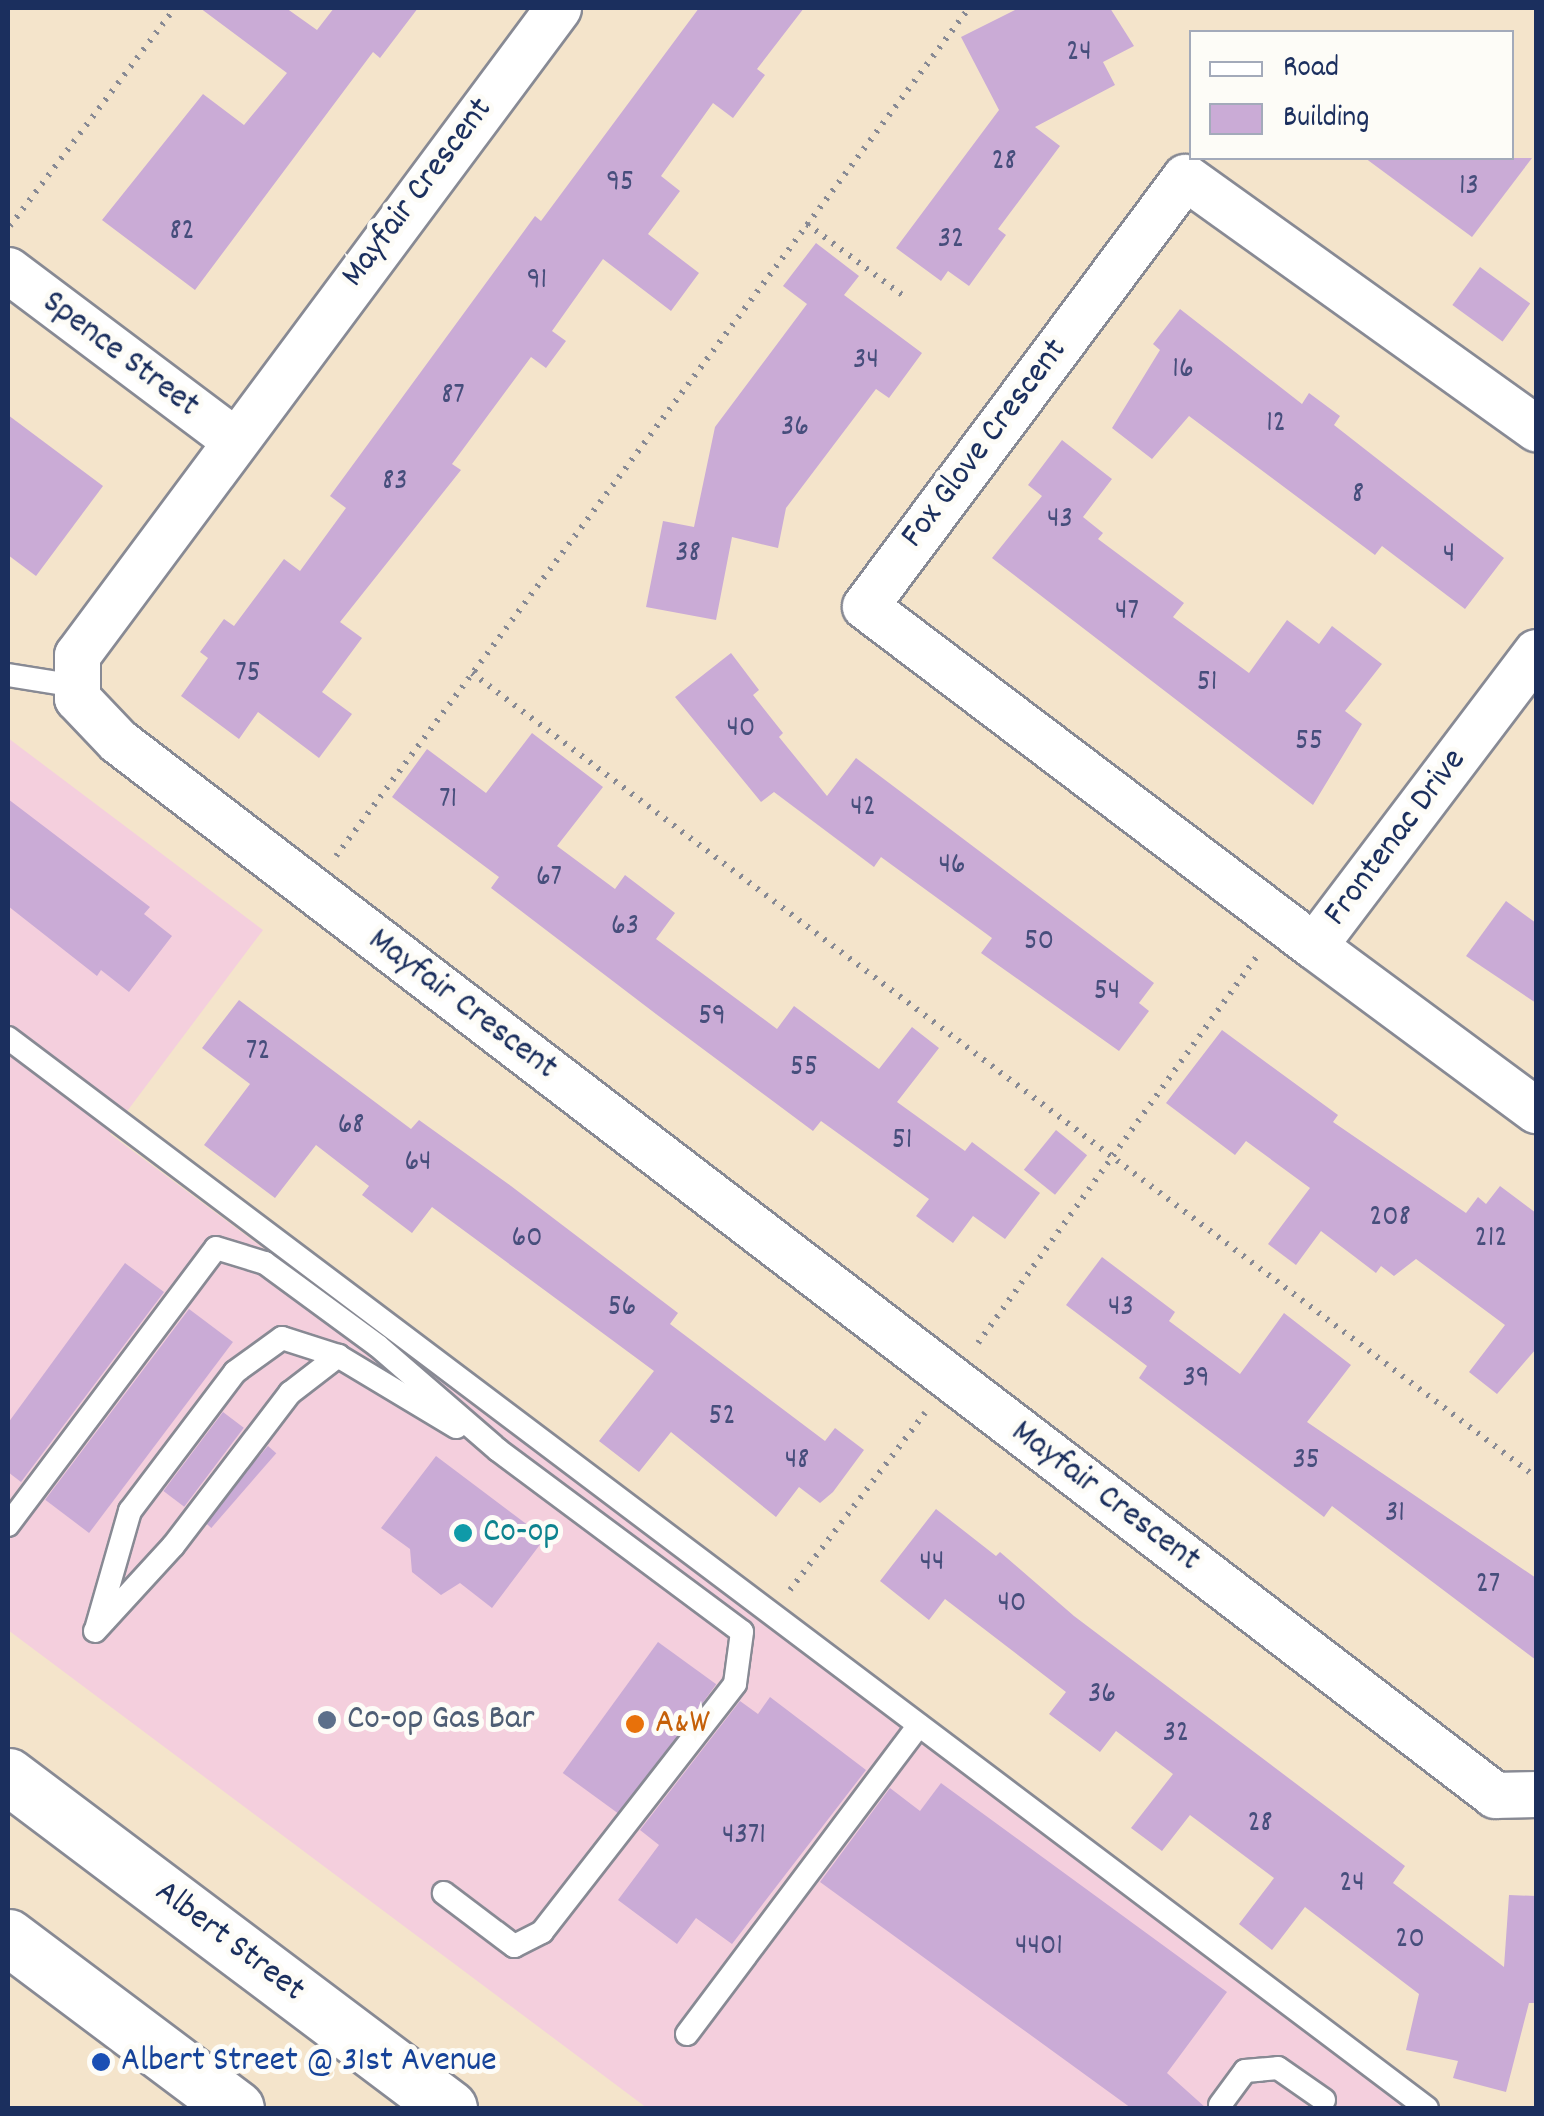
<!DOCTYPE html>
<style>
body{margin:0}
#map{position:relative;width:1544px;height:2116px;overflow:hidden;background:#f4e4cb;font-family:Dekko,sans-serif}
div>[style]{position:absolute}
.built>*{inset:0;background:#f4cfdd}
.building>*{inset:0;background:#caabd6;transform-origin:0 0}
.path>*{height:6px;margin-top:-3px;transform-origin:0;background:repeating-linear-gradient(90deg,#888a94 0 2.5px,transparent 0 10.5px)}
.roads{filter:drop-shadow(2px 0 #888a94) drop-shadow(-2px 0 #888a94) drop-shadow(0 2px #888a94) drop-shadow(0 -2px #888a94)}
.lane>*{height:22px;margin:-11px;padding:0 11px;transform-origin:11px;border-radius:11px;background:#fff}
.street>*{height:45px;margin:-22.5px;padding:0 22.5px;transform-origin:22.5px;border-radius:22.5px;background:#fff}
.primary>*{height:55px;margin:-27.5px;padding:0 27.5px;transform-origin:27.5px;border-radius:27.5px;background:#fff}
.dots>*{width:28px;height:28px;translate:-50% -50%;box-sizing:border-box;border:5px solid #fdfcf7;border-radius:50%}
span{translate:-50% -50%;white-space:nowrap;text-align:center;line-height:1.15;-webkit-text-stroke:10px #fdfcf7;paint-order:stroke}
.number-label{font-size:30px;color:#474e7c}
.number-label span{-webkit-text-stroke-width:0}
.street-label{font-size:35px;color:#1b2f5e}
.culture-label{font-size:35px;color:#0d838f}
.left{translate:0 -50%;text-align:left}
.service-label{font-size:35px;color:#4e5e75}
.food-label{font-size:35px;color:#c56008}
.transit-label{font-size:35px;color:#164399}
.frame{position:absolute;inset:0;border:10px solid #1b2f5e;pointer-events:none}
.legend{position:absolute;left:1189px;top:30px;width:325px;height:130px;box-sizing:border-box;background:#fdfcf7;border:2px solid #a3aaba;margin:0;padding:12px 18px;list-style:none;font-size:30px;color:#1b2f5e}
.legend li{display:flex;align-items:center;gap:20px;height:50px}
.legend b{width:50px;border:2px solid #a3aaba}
</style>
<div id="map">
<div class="built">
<div style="clip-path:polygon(8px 738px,263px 930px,110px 1134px,1417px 2108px,647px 2108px,8px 1630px)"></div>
</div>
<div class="building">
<div style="clip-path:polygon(200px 8px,286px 8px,317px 30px,334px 8px,418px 8px,380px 58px,373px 52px,195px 290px,102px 220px,203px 94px,244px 125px,287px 73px)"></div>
<div style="clip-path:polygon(699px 8px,804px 8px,757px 69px,765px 75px,733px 118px,713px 103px,661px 176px,680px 191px,648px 234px,699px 273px,671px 311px,603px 259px,552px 331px,566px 341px,546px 368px,531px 357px,452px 464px,461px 470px,340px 622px,362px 638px,322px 692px,352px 714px,319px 758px,258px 712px,239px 739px,181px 696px,208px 658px,200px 652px,224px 619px,234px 626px,284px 559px,300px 571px,346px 508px,330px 496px,535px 216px,541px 221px)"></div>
<div style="clip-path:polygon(1019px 8px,1110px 8px,1134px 46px,1103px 62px,1115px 85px,1035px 127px,1060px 146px,998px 229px,1006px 235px,969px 286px,948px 271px,941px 281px,896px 248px,999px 110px,961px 37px)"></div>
<div style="clip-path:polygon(1365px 158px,1532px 158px,1472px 237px)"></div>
<div style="clip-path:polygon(816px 243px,859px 276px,844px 295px,922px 353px,889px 398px,876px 389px,786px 508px,778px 548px,732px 537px,716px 620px,646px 607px,663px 521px,694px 527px,715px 427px,807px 304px,783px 286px)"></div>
<div style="left:1480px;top:267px;width:62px;height:47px;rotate:36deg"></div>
<div style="clip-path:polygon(1180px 309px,1302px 404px,1309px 393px,1340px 416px,1334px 425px,1504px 558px,1465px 609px,1382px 546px,1375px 555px,1189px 416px,1152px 459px,1112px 428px,1160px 350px,1153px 344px)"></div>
<div style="clip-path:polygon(8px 415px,103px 486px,36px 576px,8px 555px)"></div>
<div style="clip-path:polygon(1062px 440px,1112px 479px,1083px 517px,1103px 533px,1098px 539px,1184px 603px,1173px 617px,1249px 673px,1287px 620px,1319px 644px,1332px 626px,1382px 664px,1345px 711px,1362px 724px,1313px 805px,992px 558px,1042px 496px,1028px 485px)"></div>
<div style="clip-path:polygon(731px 653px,759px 690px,753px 695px,783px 733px,779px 737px,827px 796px,856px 758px,1154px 983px,1139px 1003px,1149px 1011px,1119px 1051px,981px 953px,992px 938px,881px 857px,874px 867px,774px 792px,761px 802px,675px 697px)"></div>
<div style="clip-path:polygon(532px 733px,603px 787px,557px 846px,615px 889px,625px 875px,675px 913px,656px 939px,777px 1029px,794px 1006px,879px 1069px,912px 1027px,939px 1048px,897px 1102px,965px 1151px,972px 1142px,1040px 1193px,1005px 1239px,973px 1216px,953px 1243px,916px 1216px,929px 1199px,821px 1121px,813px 1131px,656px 1014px,491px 888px,499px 877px,392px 797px,427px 749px,486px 793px)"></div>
<div style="clip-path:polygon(8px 799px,150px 907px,144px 914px,172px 936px,129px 992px,101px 970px,97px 976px,8px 906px)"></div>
<div style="clip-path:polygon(1506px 901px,1536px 923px,1536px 1003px,1466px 956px)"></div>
<div style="clip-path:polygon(239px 1000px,411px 1129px,419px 1120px,511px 1186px,678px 1313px,670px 1324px,825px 1441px,835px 1428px,864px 1450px,833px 1492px,820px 1503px,799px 1487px,776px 1517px,671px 1432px,639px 1472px,599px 1441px,654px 1371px,432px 1207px,412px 1233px,362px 1195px,369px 1186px,316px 1145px,275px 1198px,204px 1145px,250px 1084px,202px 1048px)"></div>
<div style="clip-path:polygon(1222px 1030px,1338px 1115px,1333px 1122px,1466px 1213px,1478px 1197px,1486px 1204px,1500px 1186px,1536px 1213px,1536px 1349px,1497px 1394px,1469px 1372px,1505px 1325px,1416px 1259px,1394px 1276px,1381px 1266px,1376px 1273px,1321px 1231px,1296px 1265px,1268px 1244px,1310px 1188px,1246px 1141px,1235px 1155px,1166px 1103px)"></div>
<div style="left:1056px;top:1130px;width:40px;height:51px;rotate:39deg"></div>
<div style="clip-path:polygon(1102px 1257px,1175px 1312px,1169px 1321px,1240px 1374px,1284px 1313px,1351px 1365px,1307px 1422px,1536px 1578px,1536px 1660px,1332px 1506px,1324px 1517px,1139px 1378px,1147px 1366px,1066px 1305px)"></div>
<div style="clip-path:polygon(125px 1263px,164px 1292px,21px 1482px,8px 1472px,8px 1423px)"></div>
<div style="left:189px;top:1309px;width:55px;height:239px;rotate:37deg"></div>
<div style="left:223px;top:1412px;width:26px;height:99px;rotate:37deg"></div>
<div style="left:268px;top:1446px;width:11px;height:99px;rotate:41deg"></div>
<div style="clip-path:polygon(436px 1456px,545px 1538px,492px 1608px,460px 1583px,441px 1595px,412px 1572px,410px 1549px,381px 1528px)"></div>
<div style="clip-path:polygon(936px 1509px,996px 1556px,1000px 1552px,1074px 1616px,1405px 1866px,1393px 1883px,1504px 1967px,1509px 1895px,1536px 1896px,1536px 2003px,1529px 2003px,1506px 2092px,1453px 2078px,1458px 2061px,1406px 2050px,1419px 1994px,1305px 1907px,1272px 1950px,1239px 1924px,1274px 1878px,1190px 1815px,1162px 1851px,1131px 1828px,1173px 1774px,1116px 1731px,1100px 1752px,1049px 1714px,1066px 1692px,945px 1599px,929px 1620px,880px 1581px)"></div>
<div style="left:658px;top:1642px;width:72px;height:162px;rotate:36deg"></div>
<div style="clip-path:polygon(770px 1697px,866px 1770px,732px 1944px,696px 1918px,677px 1944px,618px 1900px,659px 1845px,640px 1830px,740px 1701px,758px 1714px)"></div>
<div style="clip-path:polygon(941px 1783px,1227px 1992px,1167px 2073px,1206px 2108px,1131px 2108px,820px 1882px,890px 1788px,920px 1811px)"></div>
</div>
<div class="path">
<div style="left:807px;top:224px;width:122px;rotate:36.7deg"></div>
<div style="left:10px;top:226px;width:273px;rotate:-52.9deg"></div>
<div style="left:472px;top:673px;width:1334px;rotate:37.08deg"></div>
<div style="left:336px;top:856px;width:1058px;rotate:-53.26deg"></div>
<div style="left:978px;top:1343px;width:477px;rotate:-54.2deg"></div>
<div style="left:790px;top:1590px;width:223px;rotate:-52.7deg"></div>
</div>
<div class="roads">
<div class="lane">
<div style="left:8px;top:675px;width:70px;rotate:9.1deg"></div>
<div style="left:8px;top:1038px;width:1777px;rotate:37.02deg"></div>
<div style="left:8px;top:1525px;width:346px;rotate:-53.1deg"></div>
<div style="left:216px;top:1248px;width:51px;rotate:17deg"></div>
<div style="left:265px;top:1263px;width:140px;rotate:36.3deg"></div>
<div style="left:378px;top:1346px;width:159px;rotate:40.9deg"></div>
<div style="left:498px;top:1450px;width:304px;rotate:36.7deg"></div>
<div style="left:742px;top:1632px;width:52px;rotate:97.7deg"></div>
<div style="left:735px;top:1684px;width:314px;rotate:127.9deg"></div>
<div style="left:542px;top:1932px;width:31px;rotate:153deg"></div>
<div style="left:514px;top:1946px;width:88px;rotate:-142.9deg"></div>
<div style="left:97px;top:1626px;width:120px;rotate:-74deg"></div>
<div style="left:130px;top:1511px;width:174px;rotate:-52.9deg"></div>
<div style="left:235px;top:1372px;width:58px;rotate:-35.9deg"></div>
<div style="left:282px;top:1338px;width:59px;rotate:17.8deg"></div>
<div style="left:95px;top:1631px;width:115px;rotate:-47.5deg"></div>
<div style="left:173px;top:1546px;width:193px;rotate:-52.6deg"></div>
<div style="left:290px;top:1393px;width:61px;rotate:-37.6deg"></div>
<div style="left:338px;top:1356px;width:138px;rotate:31deg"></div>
<div style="left:687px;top:2034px;width:386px;rotate:-53.1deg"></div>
<div style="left:1220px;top:2105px;width:42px;rotate:-53.7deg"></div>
<div style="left:1245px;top:2071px;width:33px;rotate:-5deg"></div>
<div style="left:1278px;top:2068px;width:56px;rotate:34.8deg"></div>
</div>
<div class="street">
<div style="left:558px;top:8px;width:806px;rotate:126.63deg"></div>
<div style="left:77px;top:655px;width:43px;rotate:90deg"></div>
<div style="left:77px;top:698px;width:59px;rotate:46.4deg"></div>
<div style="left:118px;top:741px;width:1734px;rotate:37.43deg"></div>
<div style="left:1495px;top:1795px;width:41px;rotate:-1.4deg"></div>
<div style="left:8px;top:270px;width:281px;rotate:36.9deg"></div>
<div style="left:1536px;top:652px;width:368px;rotate:127.1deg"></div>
<div style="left:1314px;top:946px;width:276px;rotate:36.5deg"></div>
<div style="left:1314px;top:946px;width:563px;rotate:-142.87deg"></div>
<div style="left:865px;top:606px;width:535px;rotate:-53.28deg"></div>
<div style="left:1185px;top:177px;width:432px;rotate:35.6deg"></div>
</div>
<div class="primary">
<div style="left:8px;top:1776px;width:552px;rotate:36.97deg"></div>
<div style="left:8px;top:1937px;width:285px;rotate:36.9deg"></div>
</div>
</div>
<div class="dots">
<div style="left:463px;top:1533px;background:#0f9aa8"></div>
<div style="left:327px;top:1720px;background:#5c6f8a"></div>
<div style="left:635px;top:1724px;background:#e8710a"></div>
<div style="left:101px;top:2062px;background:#1a4fb4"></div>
</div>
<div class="number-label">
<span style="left:1079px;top:54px">24</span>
<span style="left:1004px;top:163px">28</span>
<span style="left:620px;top:184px">95</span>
<span style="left:1469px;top:188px">13</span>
<span style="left:182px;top:233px">82</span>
<span style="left:951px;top:241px">32</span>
<span style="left:537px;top:282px">91</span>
<span style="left:866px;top:362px">34</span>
<span style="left:1183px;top:371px">16</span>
<span style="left:453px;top:397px">87</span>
<span style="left:1276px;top:425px">12</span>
<span style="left:795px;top:429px">36</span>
<span style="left:395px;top:483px">83</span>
<span style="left:1358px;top:496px">8</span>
<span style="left:1060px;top:521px">43</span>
<span style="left:688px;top:555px">38</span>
<span style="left:1449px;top:556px">4</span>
<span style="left:1127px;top:613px">47</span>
<span style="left:248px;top:675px">75</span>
<span style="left:1207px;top:684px">51</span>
<span style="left:741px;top:730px">40</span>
<span style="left:1309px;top:743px">55</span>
<span style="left:448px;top:801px">71</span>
<span style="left:863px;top:809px">42</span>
<span style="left:952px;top:867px">46</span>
<span style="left:549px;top:879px">67</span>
<span style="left:625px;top:928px">63</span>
<span style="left:1039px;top:943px">50</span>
<span style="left:1107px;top:993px">54</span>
<span style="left:712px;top:1018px">59</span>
<span style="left:258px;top:1053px">72</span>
<span style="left:804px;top:1069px">55</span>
<span style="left:351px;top:1127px">68</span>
<span style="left:902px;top:1142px">51</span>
<span style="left:418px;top:1164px">64</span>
<span style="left:1390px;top:1219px">208</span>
<span style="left:527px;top:1240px">60</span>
<span style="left:1491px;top:1240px">212</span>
<span style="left:622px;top:1309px">56</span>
<span style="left:1121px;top:1309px">43</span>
<span style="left:1196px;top:1380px">39</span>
<span style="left:722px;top:1418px">52</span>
<span style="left:797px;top:1462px">48</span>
<span style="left:1306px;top:1462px">35</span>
<span style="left:1395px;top:1515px">31</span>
<span style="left:932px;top:1564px">44</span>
<span style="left:1488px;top:1586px">27</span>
<span style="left:1012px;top:1605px">40</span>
<span style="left:1102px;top:1696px">36</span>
<span style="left:1176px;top:1735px">32</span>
<span style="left:1260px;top:1825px">28</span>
<span style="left:744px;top:1837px">4371</span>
<span style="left:1352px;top:1885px">24</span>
<span style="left:1410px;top:1941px">20</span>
<span style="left:1039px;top:1948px">4401</span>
</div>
<div class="street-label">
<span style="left:418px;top:193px;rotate:-53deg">Mayfair Crescent</span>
<span style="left:120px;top:355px;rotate:37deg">Spence Street</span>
<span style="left:985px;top:444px;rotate:-53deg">Fox Glove Crescent</span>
<span style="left:1396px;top:838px;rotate:-53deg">Frontenac Drive</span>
<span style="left:462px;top:1005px;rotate:37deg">Mayfair Crescent</span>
<span style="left:1105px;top:1497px;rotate:37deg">Mayfair Crescent</span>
<span style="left:229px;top:1942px;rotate:37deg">Albert Street</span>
</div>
<div class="culture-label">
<span class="left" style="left:483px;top:1533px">Co-op</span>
</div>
<div class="service-label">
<span class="left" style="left:347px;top:1720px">Co-op Gas Bar</span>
</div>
<div class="food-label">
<span class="left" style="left:655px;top:1724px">A&amp;W</span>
</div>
<div class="transit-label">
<span class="left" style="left:121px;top:2062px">Albert Street @ 31st Avenue</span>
</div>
<div class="frame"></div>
<ul class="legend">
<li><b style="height:12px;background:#fff"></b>Road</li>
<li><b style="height:28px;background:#caabd6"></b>Building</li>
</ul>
</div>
